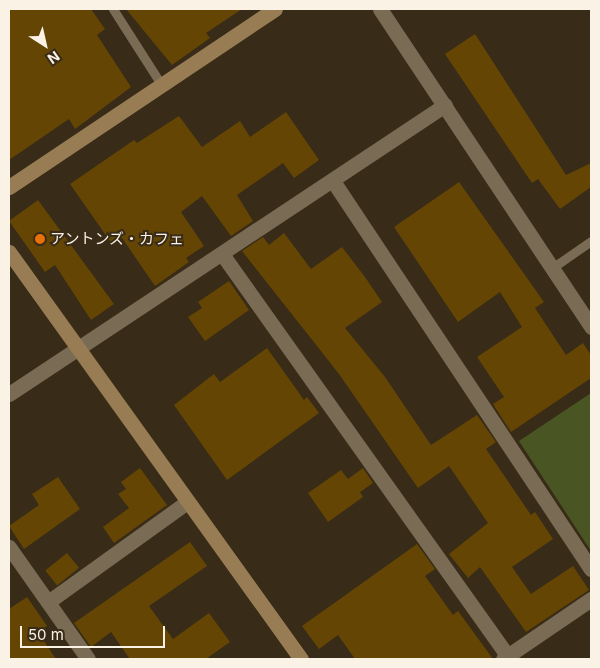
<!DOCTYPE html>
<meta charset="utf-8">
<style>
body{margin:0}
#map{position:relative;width:600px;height:668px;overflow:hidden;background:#382b17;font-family:Inter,"Noto Sans JP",sans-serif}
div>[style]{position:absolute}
.green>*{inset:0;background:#495523}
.building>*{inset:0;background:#644504;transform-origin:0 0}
.lane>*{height:9px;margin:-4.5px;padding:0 4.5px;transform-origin:4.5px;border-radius:4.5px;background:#796b54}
.street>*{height:15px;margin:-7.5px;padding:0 7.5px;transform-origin:7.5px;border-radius:7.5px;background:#796b54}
.secondary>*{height:15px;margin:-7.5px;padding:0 7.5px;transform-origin:7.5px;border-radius:7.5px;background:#987c54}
.dots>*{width:14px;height:14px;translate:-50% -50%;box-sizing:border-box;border:2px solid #382b17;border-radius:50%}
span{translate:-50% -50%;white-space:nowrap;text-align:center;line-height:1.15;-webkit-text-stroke:4px #382b17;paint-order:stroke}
.poi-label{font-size:15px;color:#faf2e5}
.left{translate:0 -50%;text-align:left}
.frame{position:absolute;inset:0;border:10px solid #faf2e5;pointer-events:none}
.north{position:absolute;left:20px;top:20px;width:50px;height:50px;-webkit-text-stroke:4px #382b17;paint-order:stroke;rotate:145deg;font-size:14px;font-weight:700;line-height:20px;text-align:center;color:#faf2e5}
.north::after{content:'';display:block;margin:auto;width:18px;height:22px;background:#faf2e5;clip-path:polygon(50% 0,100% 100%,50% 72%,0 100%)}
.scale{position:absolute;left:20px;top:626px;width:145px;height:22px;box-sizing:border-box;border:2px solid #faf2e5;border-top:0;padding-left:6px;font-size:15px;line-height:18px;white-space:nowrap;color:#faf2e5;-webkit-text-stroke:4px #382b17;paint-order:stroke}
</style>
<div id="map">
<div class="green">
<div style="clip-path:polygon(591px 393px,591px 551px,519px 441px)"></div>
</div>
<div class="building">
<div style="clip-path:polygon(9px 9px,91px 9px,105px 29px,97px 35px,131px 87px,75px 129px,69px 119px,9px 160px)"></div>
<div style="clip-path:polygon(126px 9px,242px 9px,206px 33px,210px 38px,172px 65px)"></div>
<div style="clip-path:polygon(475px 34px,566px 175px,591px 163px,591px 187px,560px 209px,538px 179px,532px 183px,445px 54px)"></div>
<div style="clip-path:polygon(286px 112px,319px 160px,294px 178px,283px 163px,237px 195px,253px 221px,231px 236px,202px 196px,181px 212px,204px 246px,186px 258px,189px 262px,155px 286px,122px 238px,112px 244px,70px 184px,134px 140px,137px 143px,179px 116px,202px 147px,240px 121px,250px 137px)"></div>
<div style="clip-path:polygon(459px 182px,544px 302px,535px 308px,566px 355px,583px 343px,591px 355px,591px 378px,511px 432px,493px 404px,504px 397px,477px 357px,522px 327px,500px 292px,458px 322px,394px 227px)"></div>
<div style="clip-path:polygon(38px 200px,114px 304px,91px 320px,55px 265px,45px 272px,9px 221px)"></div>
<div style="clip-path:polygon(284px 233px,311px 269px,342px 247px,365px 277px,382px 302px,345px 328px,385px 377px,431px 445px,477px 415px,496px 442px,486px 449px,531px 515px,535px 512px,553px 539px,512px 567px,531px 594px,573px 566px,589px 590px,526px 632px,480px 567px,468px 578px,449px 554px,488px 523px,477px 507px,449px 466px,418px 488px,339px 374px,242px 251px,263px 237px,269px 245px)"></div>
<div style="clip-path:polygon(229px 281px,249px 310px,205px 341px,188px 317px,202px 308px,198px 302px)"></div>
<div style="clip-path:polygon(267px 348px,304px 400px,307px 397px,319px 413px,227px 480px,174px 405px,214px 374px,220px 382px)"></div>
<div style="clip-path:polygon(140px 468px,167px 505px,114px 543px,103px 527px,129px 508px,118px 494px,126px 489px,121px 482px)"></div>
<div style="clip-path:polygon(363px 468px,373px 483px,360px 492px,363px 497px,328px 522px,308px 493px,341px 470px,348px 479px)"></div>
<div style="clip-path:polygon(58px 477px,80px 509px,24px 549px,9px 526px,39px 505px,32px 494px)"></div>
<div style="clip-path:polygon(190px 542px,207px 566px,149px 606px,173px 639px,209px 613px,230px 642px,206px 659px,130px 659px,111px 632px,91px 647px,74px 623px)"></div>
<div style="clip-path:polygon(417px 544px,435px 569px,425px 576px,453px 615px,458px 611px,493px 659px,355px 659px,338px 635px,319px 649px,302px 626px)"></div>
<div style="left:67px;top:553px;width:19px;height:28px;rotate:51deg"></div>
<div style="clip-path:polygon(27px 597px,47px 626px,38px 632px,56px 659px,9px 659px,9px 609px)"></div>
</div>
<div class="lane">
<div style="left:113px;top:9px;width:89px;rotate:57.4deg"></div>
<div style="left:552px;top:268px;width:47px;rotate:-34.7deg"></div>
</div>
<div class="street">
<div style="left:380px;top:9px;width:382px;rotate:56.4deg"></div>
<div style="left:333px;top:181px;width:466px;rotate:56.4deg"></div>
<div style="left:222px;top:254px;width:493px;rotate:54.6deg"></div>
<div style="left:9px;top:394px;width:523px;rotate:-33.54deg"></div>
<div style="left:9px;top:547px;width:137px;rotate:54.8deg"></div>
<div style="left:48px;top:602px;width:171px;rotate:-35.7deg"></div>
<div style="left:503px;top:659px;width:107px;rotate:-34.3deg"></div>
</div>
<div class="secondary">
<div style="left:9px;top:187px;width:320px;rotate:-33.8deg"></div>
<div style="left:9px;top:252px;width:501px;rotate:54.34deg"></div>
</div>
<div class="dots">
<div style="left:40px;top:239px;background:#e8710a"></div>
</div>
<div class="poi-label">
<span class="left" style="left:50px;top:239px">アントンズ・カフェ</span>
</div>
<div class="frame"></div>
<div class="north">N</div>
<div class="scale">50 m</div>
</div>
